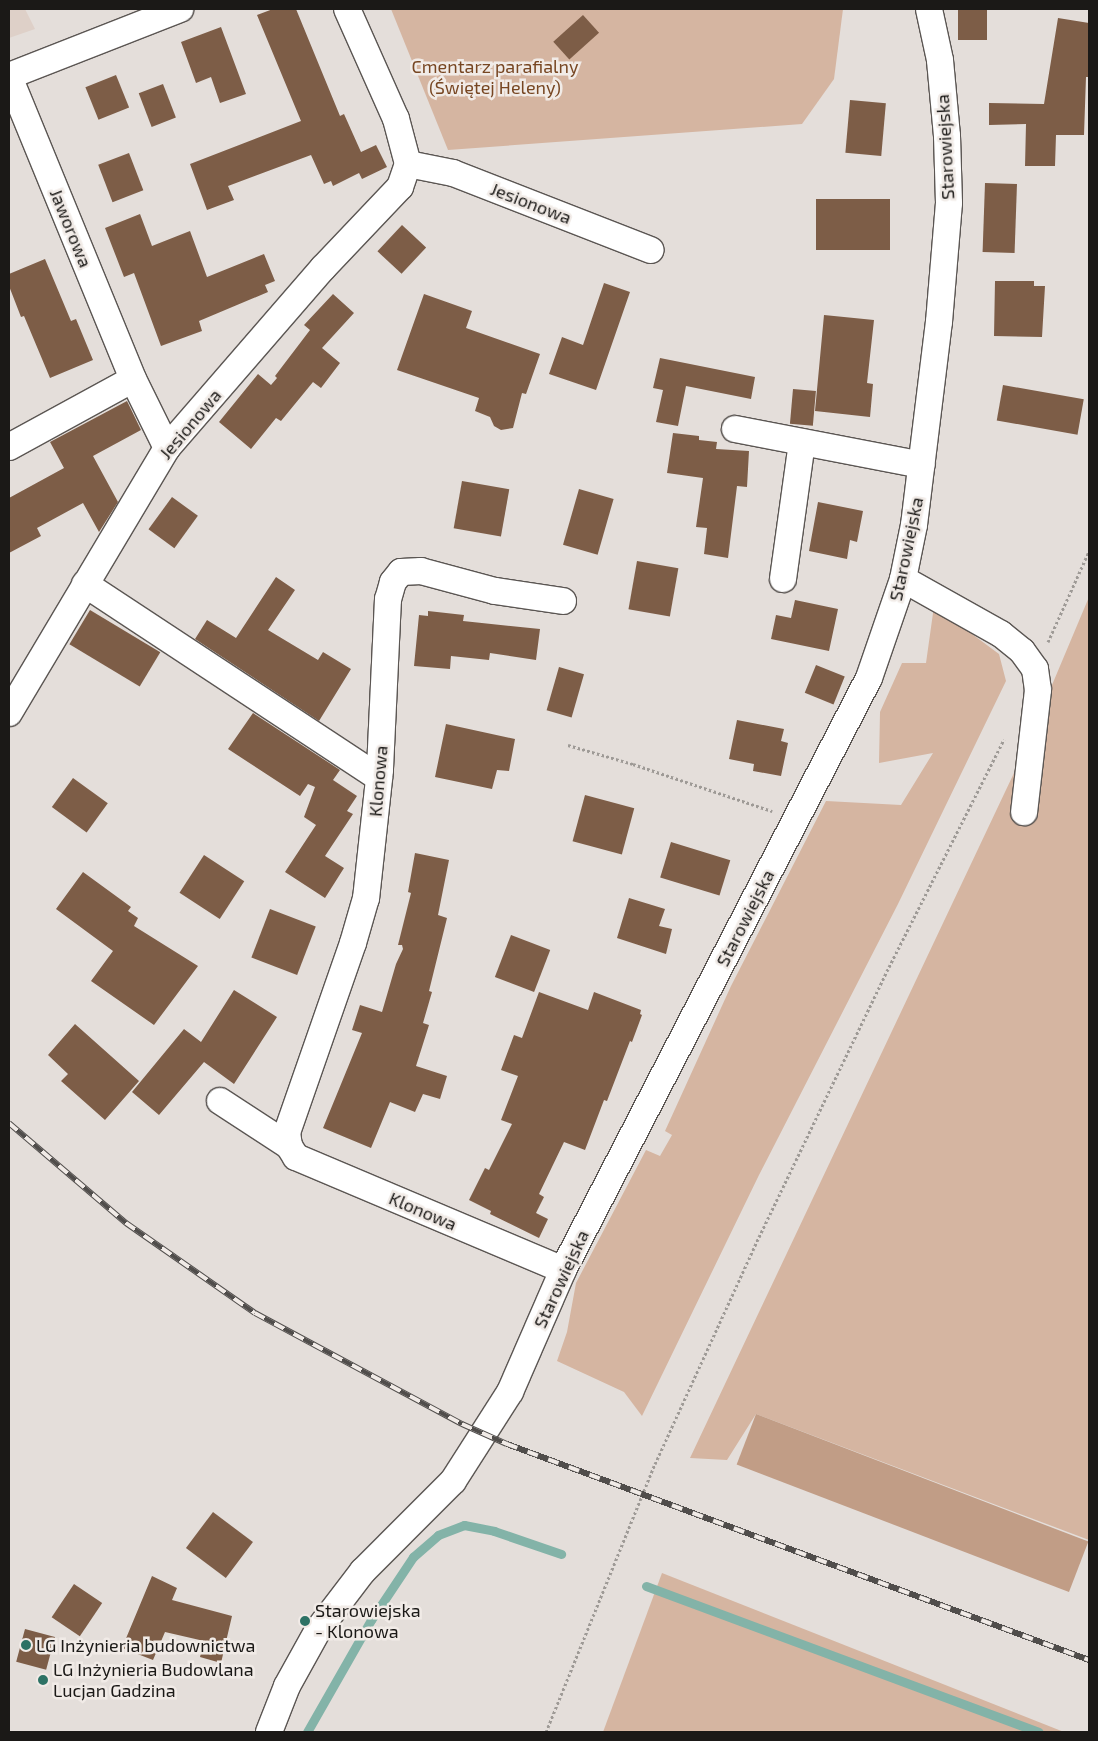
<!DOCTYPE html>
<meta charset="utf-8">
<style>
body{margin:0}
#map{position:relative;width:1098px;height:1741px;overflow:hidden;background:#e4deda;font-family:"Exo 2",sans-serif}
div>[style]{position:absolute}
.built>*{inset:0;background:#ded0c8}
.green>*{inset:0;background:#d5b5a1}
.forest>*{inset:0;background:#c19d86;transform-origin:0 0}
.stream>*{height:9px;margin:-4.5px;padding:0 4.5px;transform-origin:4.5px;border-radius:4.5px;background:#83b3a8}
.building>*{inset:0;background:#7d5d47;transform-origin:0 0}
.path>*{height:3px;margin-top:-1.5px;transform-origin:0;background:repeating-linear-gradient(90deg,#9e9a96 0 2.5px,transparent 0 5px)}
.roads{filter:drop-shadow(1px 0 #5b5653) drop-shadow(-1px 0 #5b5653) drop-shadow(0 1px #5b5653) drop-shadow(0 -1px #5b5653)}
.minor>*{height:26px;margin:-13px;padding:0 13px;transform-origin:13px;border-radius:13px;background:#fff}
.rail>*{height:5.5px;margin-top:-2.75px;transform-origin:0;background:repeating-linear-gradient(90deg,#f1ebe7 0 11px,#504d4b 0 22px);box-sizing:border-box;border-block:1px solid #504d4b}
.dots>*{width:14px;height:14px;translate:-50% -50%;box-sizing:border-box;border:2px solid #f1ebe7;border-radius:50%}
span{translate:-50% -50%;white-space:nowrap;text-align:center;line-height:1.15;-webkit-text-stroke:5px #f1ebe7;paint-order:stroke}
.park-label{font-size:18px;color:#774622}
.street-label{font-size:18px;color:#1b1917}
.poi-label{font-size:18px;color:#1b1917}
.left{translate:0 -50%;text-align:left}
.frame{position:absolute;inset:0;border:10px solid #1b1917;pointer-events:none}
</style>
<div id="map">
<div class="built">
<div style="clip-path:polygon(9px 9px,25px 9px,35px 29px,9px 38px)"></div>
</div>
<div class="green">
<div style="clip-path:polygon(391px 9px,843px 9px,834px 79px,802px 124px,448px 150px)"></div>
<div style="clip-path:polygon(1089px 597px,1089px 1540px,756px 1414px,727px 1460px,690px 1458px,1023px 754px)"></div>
<div style="clip-path:polygon(934px 606px,999px 654px,1006px 681px,898px 904px,759px 1175px,642px 1416px,624px 1392px,557px 1361px,567px 1332px,576px 1283px,646px 1150px,660px 1156px,672px 1135px,665px 1131px,731px 986px,826px 801px,901px 805px,933px 753px,879px 763px,880px 712px,902px 663px,926px 663px)"></div>
<div style="clip-path:polygon(662px 1573px,819px 1635px,1064px 1732px,603px 1732px)"></div>
</div>
<div class="forest">
<div style="left:756px;top:1414px;width:356px;height:54px;rotate:21deg"></div>
</div>
<div class="stream">
<div style="left:646px;top:1586px;width:419px;rotate:20.4deg"></div>
<div style="left:307px;top:1732px;width:129px;rotate:-60.3deg"></div>
<div style="left:371px;top:1620px;width:76px;rotate:-56.3deg"></div>
<div style="left:413px;top:1557px;width:33px;rotate:-41deg"></div>
<div style="left:438px;top:1535px;width:28px;rotate:-21deg"></div>
<div style="left:464px;top:1525px;width:31px;rotate:11deg"></div>
<div style="left:494px;top:1531px;width:71px;rotate:18.9deg"></div>
</div>
<div class="building">
<div style="clip-path:polygon(273px 9px,296px 9px,340px 116px,344px 114px,361px 152px,376px 145px,387px 167px,362px 179px,359px 173px,333px 186px,331px 181px,324px 184px,311px 155px,228px 186px,234px 200px,207px 210px,190px 164px,301px 121px,257px 15px)"></div>
<div style="left:958px;top:9px;width:29px;height:31px"></div>
<div style="left:583px;top:15px;width:24px;height:40px;rotate:48deg"></div>
<div style="clip-path:polygon(1058px 18px,1089px 23px,1089px 77px,1086px 77px,1084px 135px,1056px 135px,1055px 166px,1025px 166px,1026px 124px,989px 125px,989px 103px,1044px 104px)"></div>
<div style="clip-path:polygon(221px 27px,246px 94px,220px 103px,211px 77px,196px 83px,181px 42px)"></div>
<div style="left:116px;top:75px;width:35px;height:33px;rotate:68deg"></div>
<div style="left:163px;top:84px;width:36px;height:26px;rotate:69deg"></div>
<div style="left:850px;top:100px;width:36px;height:53px;rotate:5deg"></div>
<div style="left:129px;top:153px;width:40px;height:33px;rotate:69deg"></div>
<div style="left:985px;top:183px;width:32px;height:69px;rotate:2deg"></div>
<div style="left:890px;top:199px;width:51px;height:74px;rotate:90deg"></div>
<div style="clip-path:polygon(140px 214px,152px 246px,190px 231px,207px 277px,264px 254px,275px 281px,265px 285px,268px 292px,199px 321px,202px 331px,161px 346px,134px 273px,124px 277px,105px 228px)"></div>
<div style="left:402px;top:225px;width:33px;height:36px;rotate:43deg"></div>
<div style="clip-path:polygon(45px 259px,71px 321px,76px 319px,93px 360px,50px 378px,24px 316px,21px 317px,9px 286px,9px 274px)"></div>
<div style="clip-path:polygon(995px 281px,1034px 281px,1034px 286px,1045px 286px,1042px 337px,994px 336px)"></div>
<div style="clip-path:polygon(604px 283px,630px 292px,596px 390px,549px 374px,562px 337px,583px 345px)"></div>
<div style="clip-path:polygon(333px 294px,354px 313px,322px 348px,340px 363px,321px 388px,313px 382px,281px 421px,276px 418px,251px 449px,219px 422px,258px 374px,271px 385px,277px 378px,275px 376px,310px 330px,304px 325px)"></div>
<div style="clip-path:polygon(424px 294px,472px 311px,466px 328px,540px 354px,526px 394px,522px 393px,513px 428px,501px 430px,494px 426px,490px 417px,475px 411px,479px 398px,397px 370px)"></div>
<div style="clip-path:polygon(824px 315px,874px 320px,867px 383px,873px 384px,870px 417px,815px 411px)"></div>
<div style="clip-path:polygon(660px 358px,755px 377px,751px 399px,686px 386px,678px 426px,656px 422px,663px 390px,653px 388px)"></div>
<div style="left:1003px;top:385px;width:82px;height:36px;rotate:10deg"></div>
<div style="left:793px;top:389px;width:23px;height:35px;rotate:5deg"></div>
<div style="clip-path:polygon(127px 401px,141px 430px,93px 456px,118px 502px,99px 532px,83px 503px,37px 528px,41px 536px,9px 553px,9px 498px,64px 468px,50px 442px)"></div>
<div style="clip-path:polygon(673px 433px,699px 436px,699px 440px,717px 442px,716px 449px,749px 451px,747px 487px,737px 486px,728px 558px,704px 554px,707px 528px,696px 527px,703px 478px,667px 473px)"></div>
<div style="left:462px;top:481px;width:48px;height:48px;rotate:10deg"></div>
<div style="left:579px;top:489px;width:36px;height:58px;rotate:16deg"></div>
<div style="left:172px;top:497px;width:32px;height:40px;rotate:36deg"></div>
<div style="clip-path:polygon(818px 502px,863px 511px,857px 542px,850px 540px,847px 559px,809px 551px)"></div>
<div style="left:637px;top:561px;width:42px;height:49px;rotate:10deg"></div>
<div style="clip-path:polygon(276px 577px,295px 590px,268px 630px,318px 660px,323px 652px,351px 669px,319px 721px,195px 639px,207px 620px,236px 638px)"></div>
<div style="clip-path:polygon(795px 600px,838px 609px,829px 651px,771px 639px,776px 615px,791px 618px)"></div>
<div style="left:90px;top:610px;width:82px;height:40px;rotate:31deg"></div>
<div style="clip-path:polygon(428px 611px,464px 615px,463px 621px,540px 629px,536px 660px,490px 653px,489px 660px,451px 656px,450px 669px,414px 666px,419px 615px,428px 616px)"></div>
<div style="left:816px;top:665px;width:31px;height:30px;rotate:22deg"></div>
<div style="left:559px;top:667px;width:26px;height:45px;rotate:16deg"></div>
<div style="clip-path:polygon(253px 713px,340px 770px,333px 780px,357px 796px,347px 811px,353px 814px,325px 856px,344px 868px,325px 898px,285px 872px,316px 825px,304px 817px,315px 787px,308px 784px,300px 796px,228px 749px)"></div>
<div style="clip-path:polygon(737px 720px,784px 729px,781px 741px,788px 743px,781px 776px,753px 771px,754px 764px,729px 759px)"></div>
<div style="clip-path:polygon(446px 724px,515px 739px,509px 771px,497px 770px,492px 789px,435px 777px)"></div>
<div style="left:73px;top:778px;width:43px;height:36px;rotate:36deg"></div>
<div style="left:585px;top:795px;width:51px;height:48px;rotate:15deg"></div>
<div style="left:671px;top:842px;width:62px;height:37px;rotate:17deg"></div>
<div style="clip-path:polygon(415px 853px,449px 860px,438px 915px,447px 918px,429px 991px,432px 992px,423px 1023px,429px 1025px,416px 1066px,447px 1076px,440px 1099px,423px 1094px,415px 1112px,390px 1102px,371px 1148px,323px 1128px,362px 1033px,352px 1030px,360px 1005px,382px 1012px,396px 964px,403px 949px,402px 945px,398px 945px,411px 893px,408px 892px)"></div>
<div style="left:204px;top:855px;width:48px;height:45px;rotate:33deg"></div>
<div style="clip-path:polygon(83px 872px,131px 907px,128px 911px,138px 918px,134px 926px,198px 966px,154px 1025px,91px 981px,113px 951px,56px 909px)"></div>
<div style="clip-path:polygon(629px 898px,665px 909px,659px 926px,672px 929px,666px 954px,617px 938px)"></div>
<div style="left:270px;top:909px;width:49px;height:52px;rotate:21deg"></div>
<div style="left:511px;top:935px;width:42px;height:45px;rotate:21deg"></div>
<div style="clip-path:polygon(234px 990px,277px 1017px,234px 1084px,204px 1062px,159px 1115px,132px 1092px,184px 1029px,201px 1042px)"></div>
<div style="clip-path:polygon(539px 992px,588px 1010px,594px 992px,641px 1010px,640px 1014px,642px 1015px,632px 1042px,630px 1041px,607px 1101px,604px 1100px,585px 1150px,564px 1142px,539px 1194px,544px 1197px,536px 1213px,548px 1219px,539px 1238px,490px 1214px,491px 1211px,469px 1200px,485px 1168px,489px 1170px,512px 1124px,501px 1120px,518px 1076px,501px 1070px,514px 1035px,522px 1038px)"></div>
<div style="clip-path:polygon(75px 1024px,139px 1081px,105px 1120px,61px 1081px,68px 1074px,48px 1055px)"></div>
<div style="left:213px;top:1512px;width:50px;height:45px;rotate:37deg"></div>
<div style="clip-path:polygon(152px 1576px,177px 1588px,172px 1600px,232px 1616px,221px 1663px,200px 1657px,204px 1641px,165px 1632px,153px 1660px,122px 1648px)"></div>
<div style="left:74px;top:1584px;width:34px;height:40px;rotate:34deg"></div>
<div style="left:25px;top:1629px;width:31px;height:34px;rotate:15deg"></div>
</div>
<div class="path">
<div style="left:1048px;top:642px;width:100px;rotate:-65.7deg"></div>
<div style="left:568px;top:745px;width:68px;rotate:16.3deg"></div>
<div style="left:633px;top:764px;width:147px;rotate:18.7deg"></div>
<div style="left:546px;top:1732px;width:289px;rotate:-67.9deg"></div>
<div style="left:655px;top:1464px;width:250px;rotate:-65.4deg"></div>
<div style="left:759px;top:1237px;width:300px;rotate:-64.3deg"></div>
<div style="left:889px;top:967px;width:255px;rotate:-63.2deg"></div>
</div>
<div class="roads">
<div class="minor">
<div style="left:9px;top:76px;width:184px;rotate:-21.4deg"></div>
<div style="left:408px;top:164px;width:46px;rotate:11.3deg"></div>
<div style="left:453px;top:173px;width:212px;rotate:21.3deg"></div>
<div style="left:133px;top:379px;width:77px;rotate:63.8deg"></div>
<div style="left:735px;top:429px;width:190px;rotate:10.9deg"></div>
<div style="left:9px;top:447px;width:141px;rotate:-28.7deg"></div>
<div style="left:133px;top:379px;width:327px;rotate:-112.3deg"></div>
<div style="left:783px;top:579px;width:138px;rotate:-82.1deg"></div>
<div style="left:903px;top:579px;width:112px;rotate:29.3deg"></div>
<div style="left:1001px;top:634px;width:27px;rotate:39deg"></div>
<div style="left:1022px;top:651px;width:22px;rotate:54deg"></div>
<div style="left:1035px;top:669px;width:21px;rotate:82deg"></div>
<div style="left:1038px;top:690px;width:123px;rotate:96.5deg"></div>
<div style="left:85px;top:584px;width:352px;rotate:33.4deg"></div>
<div style="left:563px;top:601px;width:69px;rotate:-171.6deg"></div>
<div style="left:495px;top:591px;width:77px;rotate:-164.9deg"></div>
<div style="left:421px;top:571px;width:20px;rotate:177deg"></div>
<div style="left:401px;top:572px;width:13px;rotate:129deg"></div>
<div style="left:393px;top:582px;width:18px;rotate:106deg"></div>
<div style="left:388px;top:599px;width:171px;rotate:92.7deg"></div>
<div style="left:380px;top:770px;width:129px;rotate:96.2deg"></div>
<div style="left:366px;top:898px;width:47px;rotate:106.1deg"></div>
<div style="left:353px;top:943px;width:200px;rotate:109.2deg"></div>
<div style="left:287px;top:1132px;width:14px;rotate:82deg"></div>
<div style="left:289px;top:1146px;width:13px;rotate:58deg"></div>
<div style="left:296px;top:1157px;width:290px;rotate:22.9deg"></div>
<div style="left:9px;top:713px;width:309px;rotate:-59.2deg"></div>
<div style="left:167px;top:448px;width:238px;rotate:-49.1deg"></div>
<div style="left:323px;top:268px;width:112px;rotate:-46.5deg"></div>
<div style="left:400px;top:187px;width:24px;rotate:-71deg"></div>
<div style="left:408px;top:164px;width:47px;rotate:-104.9deg"></div>
<div style="left:396px;top:119px;width:120px;rotate:-114deg"></div>
<div style="left:220px;top:1101px;width:82px;rotate:33.1deg"></div>
<div style="left:269px;top:1732px;width:49px;rotate:-68.6deg"></div>
<div style="left:287px;top:1686px;width:64px;rotate:-61deg"></div>
<div style="left:318px;top:1630px;width:74px;rotate:-52.7deg"></div>
<div style="left:363px;top:1571px;width:127px;rotate:-45deg"></div>
<div style="left:453px;top:1481px;width:106px;rotate:-57.4deg"></div>
<div style="left:510px;top:1392px;width:133px;rotate:-66.5deg"></div>
<div style="left:563px;top:1270px;width:666px;rotate:-62.67deg"></div>
<div style="left:869px;top:678px;width:105px;rotate:-71deg"></div>
<div style="left:903px;top:579px;width:55px;rotate:-78.5deg"></div>
<div style="left:914px;top:525px;width:205px;rotate:-83deg"></div>
<div style="left:939px;top:322px;width:119px;rotate:-85.2deg"></div>
<div style="left:949px;top:203px;width:67px;rotate:-91.7deg"></div>
<div style="left:947px;top:136px;width:76px;rotate:-95.3deg"></div>
<div style="left:940px;top:60px;width:52px;rotate:-102.2deg"></div>
</div>
</div>
<div class="rail">
<div style="left:9px;top:1123px;width:154px;rotate:40.5deg"></div>
<div style="left:126px;top:1223px;width:157px;rotate:34.9deg"></div>
<div style="left:255px;top:1313px;width:235px;rotate:28.2deg"></div>
<div style="left:462px;top:1424px;width:49px;rotate:24deg"></div>
<div style="left:507px;top:1444px;width:621px;rotate:20.36deg"></div>
</div>
<div class="dots">
<div style="left:305px;top:1621px;background:#2d7265"></div>
<div style="left:26px;top:1645px;background:#2d7265"></div>
<div style="left:43px;top:1680px;background:#2d7265"></div>
</div>
<div class="park-label">
<span style="left:495px;top:77px">Cmentarz parafialny<br>(Świętej Heleny)</span>
</div>
<div class="street-label">
<span style="left:945px;top:147px;rotate:-93deg">Starowiejska</span>
<span style="left:531px;top:203px;rotate:21deg">Jesionowa</span>
<span style="left:71px;top:228px;rotate:68deg">Jaworowa</span>
<span style="left:190px;top:424px;rotate:-50deg">Jesionowa</span>
<span style="left:906px;top:549px;rotate:-78deg">Starowiejska</span>
<span style="left:378px;top:781px;rotate:-85deg">Klonowa</span>
<span style="left:745px;top:918px;rotate:-63deg">Starowiejska</span>
<span style="left:423px;top:1211px;rotate:23deg">Klonowa</span>
<span style="left:561px;top:1279px;rotate:-65deg">Starowiejska</span>
</div>
<div class="poi-label">
<span class="left" style="left:315px;top:1621px">Starowiejska<br>- Klonowa</span>
<span class="left" style="left:36px;top:1645px">LG Inżynieria budownictwa</span>
<span class="left" style="left:53px;top:1680px">LG Inżynieria Budowlana<br>Lucjan Gadzina</span>
</div>
<div class="frame"></div>
</div>
